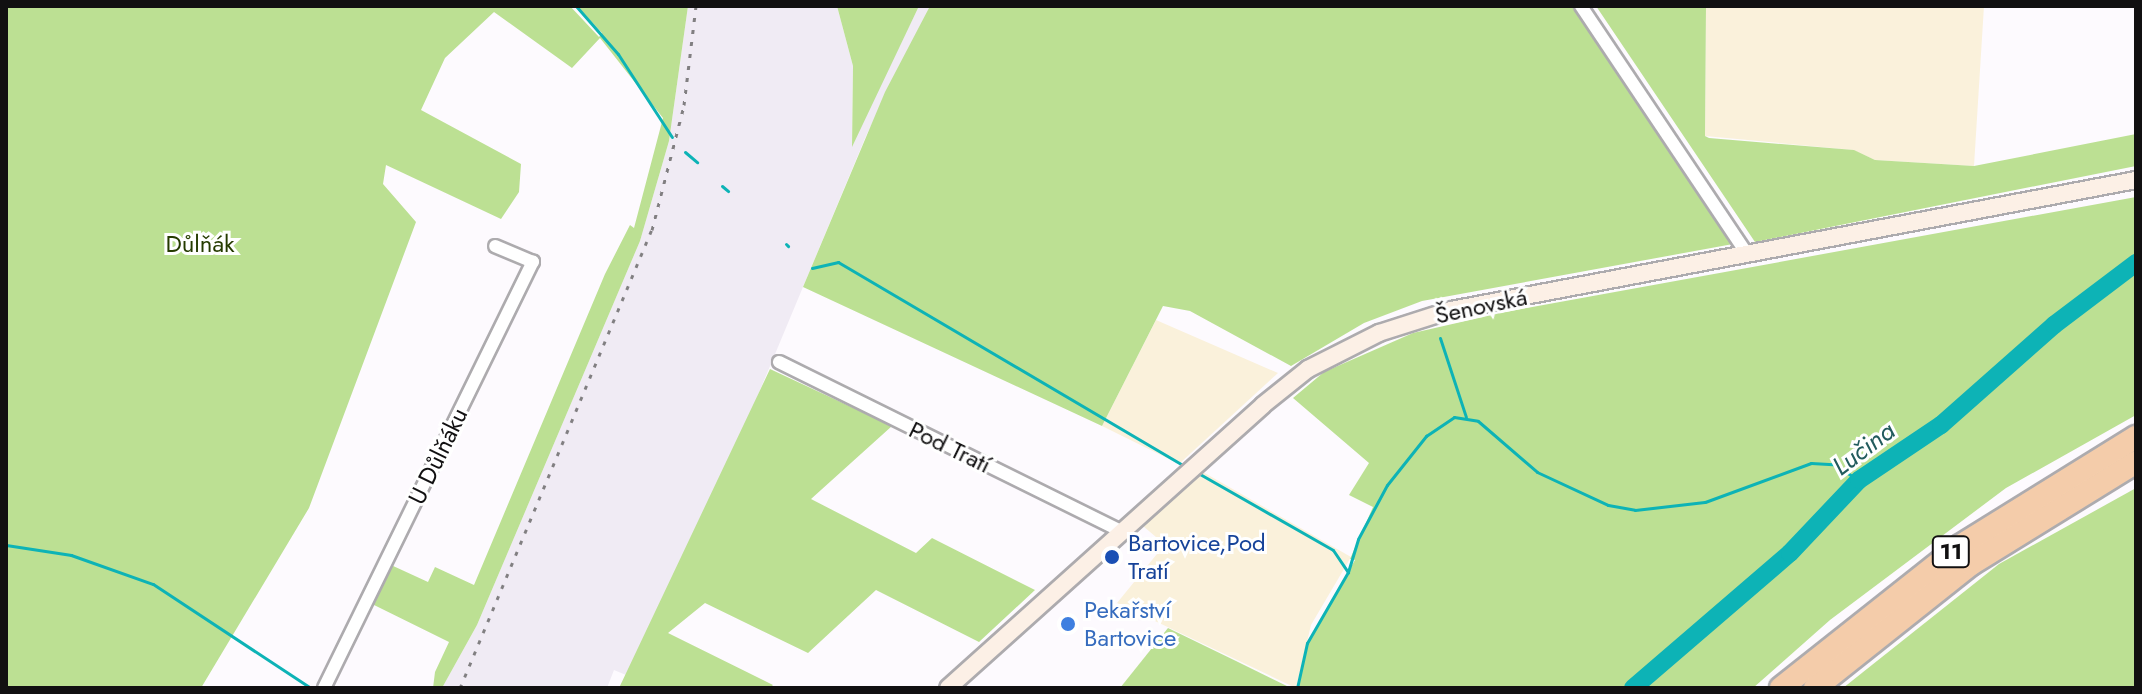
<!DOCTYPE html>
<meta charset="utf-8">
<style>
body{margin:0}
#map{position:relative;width:2142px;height:694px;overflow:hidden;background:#fdfafe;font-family:Jost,sans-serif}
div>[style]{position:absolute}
.built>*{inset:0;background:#f0ebf4}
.industrial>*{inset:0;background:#faf1db}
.green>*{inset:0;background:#bce093}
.stream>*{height:3px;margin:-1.5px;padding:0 1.5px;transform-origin:1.5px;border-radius:1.5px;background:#0db3b6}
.river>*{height:18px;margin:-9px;padding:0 9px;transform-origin:9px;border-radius:9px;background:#0db3b6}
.roads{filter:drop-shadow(2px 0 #adabae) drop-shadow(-2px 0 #adabae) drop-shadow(0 2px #adabae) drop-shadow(0 -2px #adabae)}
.street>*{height:12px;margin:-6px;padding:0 6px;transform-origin:6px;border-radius:6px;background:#fff}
.secondary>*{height:16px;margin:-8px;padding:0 8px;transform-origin:8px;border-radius:8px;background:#fcf0e6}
.highway>*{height:22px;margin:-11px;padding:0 11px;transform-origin:11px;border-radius:11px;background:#f4ccaa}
.rail>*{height:3px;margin-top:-1.5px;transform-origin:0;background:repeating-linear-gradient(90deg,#817f81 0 4px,transparent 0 12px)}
.dots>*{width:22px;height:22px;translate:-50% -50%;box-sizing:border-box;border:4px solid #fff;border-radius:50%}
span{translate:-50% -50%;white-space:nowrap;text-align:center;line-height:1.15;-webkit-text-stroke:6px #fff;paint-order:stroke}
.shield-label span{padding:2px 6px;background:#fff;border:2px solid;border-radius:6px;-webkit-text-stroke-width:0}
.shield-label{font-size:22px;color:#111011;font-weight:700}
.park-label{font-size:24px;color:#253b00}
.street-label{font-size:24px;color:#111011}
.transit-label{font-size:24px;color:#164399}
.left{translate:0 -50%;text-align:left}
.shop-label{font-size:24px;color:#366cbe}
.water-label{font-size:26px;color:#225b5d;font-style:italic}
.frame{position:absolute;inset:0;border:8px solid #111011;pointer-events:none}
</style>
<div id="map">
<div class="built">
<div style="clip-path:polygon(688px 6px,837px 6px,853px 66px,852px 144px,919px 6px,930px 6px,866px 136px,740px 438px,626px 675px,614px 670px,607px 688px,442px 688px,477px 625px,640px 241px,669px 141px)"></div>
</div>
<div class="industrial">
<div style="clip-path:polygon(1706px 6px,1984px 6px,1974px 166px,1875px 160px,1853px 150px,1705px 136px)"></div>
<div style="clip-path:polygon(1156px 320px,1278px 373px,1179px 464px,1102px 426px)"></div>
<div style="clip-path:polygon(1203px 472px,1351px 557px,1311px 625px,1296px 688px,1117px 603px,1161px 549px,1163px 543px,1143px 526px)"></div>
</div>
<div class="green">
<div style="clip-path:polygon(6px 6px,570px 6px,599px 37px,602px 33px,577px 6px,688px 6px,669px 141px,640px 241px,477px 625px,442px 688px,433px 688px,435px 672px,449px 642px,372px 604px,391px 565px,428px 582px,435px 567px,474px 585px,605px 274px,630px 225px,634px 228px,663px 118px,600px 38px,572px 68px,494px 12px,445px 58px,421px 110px,521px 164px,519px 192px,501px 219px,386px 165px,383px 184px,416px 222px,309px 508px,201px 688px,6px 688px)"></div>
<div style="clip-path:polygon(837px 6px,919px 6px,852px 147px,853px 66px)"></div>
<div style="clip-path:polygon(930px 6px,1573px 6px,1733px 244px,1422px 301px,1364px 323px,1291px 366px,1190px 311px,1163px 306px,1102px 426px,803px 287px,885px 92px)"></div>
<div style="clip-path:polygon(1596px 6px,1706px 6px,1705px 136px,1709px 138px,1854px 150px,1875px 160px,1974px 166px,2136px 134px,2136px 166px,1755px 242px)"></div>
<div style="clip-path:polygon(2136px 197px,2136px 415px,2006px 488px,1830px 620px,1753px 688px,1297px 688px,1307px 643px,1355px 560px,1350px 559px,1373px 507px,1349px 495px,1369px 463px,1293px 398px,1324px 372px,1413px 333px,1505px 312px)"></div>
<div style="clip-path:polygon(770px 369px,892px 426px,811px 499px,916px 553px,932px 538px,1035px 590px,979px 642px,876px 590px,808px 653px,705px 603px,668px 633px,773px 685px,770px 688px,619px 688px)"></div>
<div style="clip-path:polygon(2136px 488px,2134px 688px,1843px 688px,1999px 564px)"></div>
<div style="clip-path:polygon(1168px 628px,1236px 661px,1291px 688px,1120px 688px)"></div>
</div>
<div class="stream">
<div style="left:576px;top:6px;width:64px;rotate:48.8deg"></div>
<div style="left:618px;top:54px;width:99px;rotate:57deg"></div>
<div style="left:685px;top:152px;width:16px;rotate:40deg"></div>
<div style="left:722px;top:186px;width:8px;rotate:40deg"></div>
<div style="left:786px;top:244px;width:3px;rotate:45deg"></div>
<div style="left:812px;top:268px;width:27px;rotate:-13deg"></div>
<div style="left:838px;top:262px;width:398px;rotate:30.5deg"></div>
<div style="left:1440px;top:338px;width:83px;rotate:71.8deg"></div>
<div style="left:1198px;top:473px;width:155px;rotate:29.7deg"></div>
<div style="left:1333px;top:550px;width:27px;rotate:56deg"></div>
<div style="left:1348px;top:572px;width:34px;rotate:-73deg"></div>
<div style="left:1358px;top:539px;width:61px;rotate:-61.8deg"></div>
<div style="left:1387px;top:485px;width:63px;rotate:-51.5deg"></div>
<div style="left:1426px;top:436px;width:34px;rotate:-34deg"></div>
<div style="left:1454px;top:417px;width:24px;rotate:9deg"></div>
<div style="left:1478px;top:421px;width:78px;rotate:40.8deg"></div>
<div style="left:1537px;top:472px;width:78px;rotate:24.9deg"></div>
<div style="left:1608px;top:505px;width:27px;rotate:10deg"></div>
<div style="left:1635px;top:510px;width:70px;rotate:-6.5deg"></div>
<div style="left:1705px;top:502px;width:113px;rotate:-20.2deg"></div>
<div style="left:1811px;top:463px;width:22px;rotate:3deg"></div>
<div style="left:1833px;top:464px;width:31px;rotate:32deg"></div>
<div style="left:6px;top:545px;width:66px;rotate:8.7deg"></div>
<div style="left:71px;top:555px;width:87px;rotate:19.5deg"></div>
<div style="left:153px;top:584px;width:189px;rotate:33.4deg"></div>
<div style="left:1297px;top:688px;width:46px;rotate:-77.5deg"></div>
<div style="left:1307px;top:643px;width:82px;rotate:-60deg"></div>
</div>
<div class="river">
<div style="left:1633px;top:688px;width:207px;rotate:-40.7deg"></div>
<div style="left:1790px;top:553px;width:100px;rotate:-46.6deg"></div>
<div style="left:1859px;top:480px;width:99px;rotate:-33.9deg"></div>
<div style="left:1941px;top:425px;width:151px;rotate:-41.5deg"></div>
<div style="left:2054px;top:325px;width:103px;rotate:-37.1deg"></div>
</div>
<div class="roads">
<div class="street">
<div style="left:1581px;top:6px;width:298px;rotate:56.2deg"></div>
<div style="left:779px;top:362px;width:381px;rotate:26.3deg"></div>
<div style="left:324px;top:688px;width:475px;rotate:-63.9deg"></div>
<div style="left:533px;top:262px;width:41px;rotate:-157.2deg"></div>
</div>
<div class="secondary">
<div style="left:948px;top:688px;width:423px;rotate:-41.9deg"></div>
<div style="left:1263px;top:405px;width:58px;rotate:-38.7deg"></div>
<div style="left:1308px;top:369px;width:80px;rotate:-26.9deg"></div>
<div style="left:1379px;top:333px;width:76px;rotate:-17.7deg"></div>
<div style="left:1451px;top:310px;width:697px;rotate:-10.75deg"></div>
</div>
<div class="highway">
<div style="left:1781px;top:688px;width:228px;rotate:-38.4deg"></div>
<div style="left:1960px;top:546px;width:207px;rotate:-31.8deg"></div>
<div style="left:1815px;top:688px;width:199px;rotate:-38.5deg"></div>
<div style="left:1971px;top:564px;width:194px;rotate:-31.7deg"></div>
</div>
</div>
<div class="rail">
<div style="left:460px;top:688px;width:497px;rotate:-67.3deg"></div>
<div style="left:652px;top:230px;width:129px;rotate:-75.6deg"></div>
<div style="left:684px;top:105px;width:100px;rotate:-83.1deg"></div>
</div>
<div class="dots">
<div style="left:1112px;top:557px;background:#1a4fb4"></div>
<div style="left:1068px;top:624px;background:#3f7fe0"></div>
</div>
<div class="shield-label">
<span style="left:1951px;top:552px">11</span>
</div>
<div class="park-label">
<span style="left:200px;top:244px">Důlňák</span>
</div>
<div class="street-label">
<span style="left:1481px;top:306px;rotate:-12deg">Šenovská</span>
<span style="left:950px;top:447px;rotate:26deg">Pod Tratí</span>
<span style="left:438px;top:456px;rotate:-64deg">U Důlňáku</span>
</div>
<div class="transit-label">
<span class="left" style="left:1128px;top:557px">Bartovice,Pod<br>Tratí</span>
</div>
<div class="shop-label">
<span class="left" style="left:1084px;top:624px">Pekařství<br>Bartovice</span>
</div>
<div class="water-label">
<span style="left:1864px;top:449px;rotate:-37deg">Lučina</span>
</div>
<div class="frame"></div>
</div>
